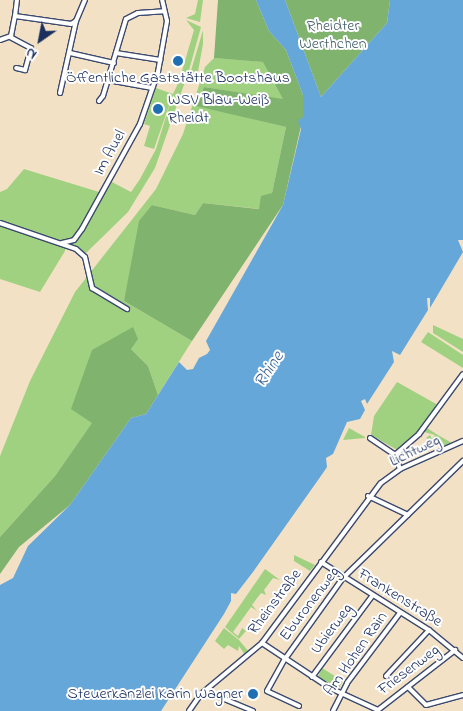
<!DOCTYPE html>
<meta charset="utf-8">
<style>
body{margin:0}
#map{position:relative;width:463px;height:711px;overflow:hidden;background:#f3e1c6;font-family:"Indie Flower",sans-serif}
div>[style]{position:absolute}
.green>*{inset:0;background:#a0d180}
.forest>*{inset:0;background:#80b36e}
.water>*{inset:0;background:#66a7da}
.roads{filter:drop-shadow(1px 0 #3b4a6e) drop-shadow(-1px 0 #3b4a6e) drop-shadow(0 1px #3b4a6e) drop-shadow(0 -1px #3b4a6e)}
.minor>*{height:4px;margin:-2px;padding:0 2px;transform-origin:2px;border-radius:2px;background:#fff}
.dots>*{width:14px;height:14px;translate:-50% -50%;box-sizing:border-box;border:2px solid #fff;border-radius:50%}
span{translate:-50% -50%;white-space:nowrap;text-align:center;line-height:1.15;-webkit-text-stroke:4px #fff;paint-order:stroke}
.park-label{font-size:16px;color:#436068}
.poi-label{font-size:16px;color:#1b2f5e}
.left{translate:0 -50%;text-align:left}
.right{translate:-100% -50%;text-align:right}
.street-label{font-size:16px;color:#1b2f5e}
.water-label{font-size:18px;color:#395f90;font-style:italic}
.north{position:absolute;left:15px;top:15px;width:50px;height:50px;-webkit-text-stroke:4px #fff;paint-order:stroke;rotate:213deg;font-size:14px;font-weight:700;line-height:20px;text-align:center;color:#1b2f5e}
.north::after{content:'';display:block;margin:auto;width:18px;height:22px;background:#1b2f5e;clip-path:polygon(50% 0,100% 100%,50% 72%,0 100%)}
</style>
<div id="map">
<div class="green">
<div style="clip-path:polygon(198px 0,203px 0,200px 22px,186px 18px,195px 14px)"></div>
<div style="clip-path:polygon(186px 20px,201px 27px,188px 74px,182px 71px,194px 30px)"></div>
<div style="clip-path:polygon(203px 30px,203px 44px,197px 77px,190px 74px)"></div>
<div style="clip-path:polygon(214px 58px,264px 62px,284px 100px,204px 87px,196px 105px,286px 127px,272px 193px,260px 209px,203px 203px,195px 215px,152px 205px,124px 301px,192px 341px,158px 395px,148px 366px,131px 349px,133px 328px,93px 422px,55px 476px,0 537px,0 456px,30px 381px,75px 292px,156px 189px,183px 134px,205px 67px)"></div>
<div style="clip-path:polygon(183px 73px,187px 76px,155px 168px,128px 212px,85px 254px,66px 244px,65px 251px,40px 292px,0 279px,0 192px,7px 189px,24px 169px,99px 192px,77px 235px,68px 242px,76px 243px,110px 181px,131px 192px,140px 179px,156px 149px,172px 97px,154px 149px,144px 146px,150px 126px,144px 124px,156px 88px,173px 94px)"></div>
<div style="clip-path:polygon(433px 325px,463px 339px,463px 352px,433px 333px)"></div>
<div style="clip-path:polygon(428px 332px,463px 355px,463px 368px,421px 342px)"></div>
<div style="clip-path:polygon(397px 382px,438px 405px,412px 441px,399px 451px,371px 435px,374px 416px)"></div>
<div style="clip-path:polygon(349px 428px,365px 437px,365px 438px,343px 440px)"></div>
<div style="clip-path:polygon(427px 428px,438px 435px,452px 443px,445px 446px,441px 440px,436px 444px,426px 438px,430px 435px,432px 439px,435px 435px,424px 432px)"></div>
<div style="clip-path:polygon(294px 555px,315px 565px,310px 571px,294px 561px)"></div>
<div style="clip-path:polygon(265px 569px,280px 580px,273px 578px,264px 590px,266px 595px,261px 593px,252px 605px,257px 611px,251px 607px,241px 621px,233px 632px,238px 636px,242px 628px,246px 631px,239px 639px,225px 627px)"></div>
<div style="clip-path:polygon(224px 628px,239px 640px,249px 652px,245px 655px,239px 646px,238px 651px,228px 645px,224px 649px,215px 641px)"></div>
<div style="clip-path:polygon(322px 668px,343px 681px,339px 688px,318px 677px)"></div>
</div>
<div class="forest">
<div style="clip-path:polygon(218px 0,256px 0,269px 31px,286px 50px,303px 95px,303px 117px,283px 205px,192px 341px,124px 301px,139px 221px,152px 205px,195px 215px,203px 203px,259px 209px,261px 196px,272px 193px,286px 127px,196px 106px,204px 87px,283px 99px,263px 62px,214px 58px)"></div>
<div style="clip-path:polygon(285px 0,390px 0,387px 23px,321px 97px)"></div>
<div style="clip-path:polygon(133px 327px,138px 339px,131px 349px,148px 366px,158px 395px,146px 414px,131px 418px,70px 505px,19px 547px,0 574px,0 537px,55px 476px,92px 423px,71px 409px,92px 350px)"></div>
</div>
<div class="water">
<div style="clip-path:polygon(256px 0,285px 0,321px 97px,387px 23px,390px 0,463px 0,463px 240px,458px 240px,463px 252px,430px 308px,430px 298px,427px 298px,428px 310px,400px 355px,392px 351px,394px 362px,367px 404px,365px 399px,361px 401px,365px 410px,360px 419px,347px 422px,333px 454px,326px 458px,327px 467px,323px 473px,253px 572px,236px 594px,231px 593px,231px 601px,224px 614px,161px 711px,0 711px,0 585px,13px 578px,28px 546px,70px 505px,131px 418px,146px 414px,179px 362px,187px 370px,193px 369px,199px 358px,207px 354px,210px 350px,206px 341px,283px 205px,301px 129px,298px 121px,303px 117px,303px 95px,286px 50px,269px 31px)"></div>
</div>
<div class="roads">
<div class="minor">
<div style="left:15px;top:16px;width:16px;rotate:-83deg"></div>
<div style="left:10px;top:37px;width:24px;rotate:28deg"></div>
<div style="left:31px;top:48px;width:23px;rotate:105deg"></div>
<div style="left:25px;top:70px;width:9px;rotate:-167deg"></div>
<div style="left:0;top:40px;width:12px;rotate:-20deg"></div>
<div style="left:11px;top:36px;width:20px;rotate:-79deg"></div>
<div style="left:15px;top:16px;width:57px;rotate:8.1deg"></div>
<div style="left:71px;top:24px;width:6px;rotate:-31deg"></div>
<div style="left:76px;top:21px;width:23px;rotate:-67deg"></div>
<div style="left:70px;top:53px;width:45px;rotate:12.8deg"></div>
<div style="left:116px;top:53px;width:45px;rotate:9deg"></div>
<div style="left:108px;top:80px;width:45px;rotate:10.3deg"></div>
<div style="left:60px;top:93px;width:74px;rotate:-77.5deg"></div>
<div style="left:99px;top:101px;width:6px;rotate:-51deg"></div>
<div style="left:103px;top:96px;width:80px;rotate:-73.4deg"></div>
<div style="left:126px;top:19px;width:13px;rotate:-27deg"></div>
<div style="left:138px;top:13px;width:26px;rotate:-4deg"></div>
<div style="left:0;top:223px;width:80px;rotate:18.9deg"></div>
<div style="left:76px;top:249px;width:12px;rotate:42deg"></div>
<div style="left:85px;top:257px;width:32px;rotate:77deg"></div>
<div style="left:92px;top:288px;width:41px;rotate:31deg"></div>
<div style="left:62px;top:243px;width:12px;rotate:-14deg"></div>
<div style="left:74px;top:240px;width:14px;rotate:-54deg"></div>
<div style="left:82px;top:229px;width:120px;rotate:-61.1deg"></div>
<div style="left:140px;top:124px;width:55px;rotate:-70.9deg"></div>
<div style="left:158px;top:72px;width:52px;rotate:-80deg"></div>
<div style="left:167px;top:21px;width:22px;rotate:-103deg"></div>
<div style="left:370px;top:438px;width:30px;rotate:34deg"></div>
<div style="left:400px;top:469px;width:15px;rotate:-110deg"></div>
<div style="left:395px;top:455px;width:32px;rotate:-41deg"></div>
<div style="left:419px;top:434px;width:74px;rotate:-53.7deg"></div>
<div style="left:368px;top:496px;width:44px;rotate:25.4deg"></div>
<div style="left:321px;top:562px;width:128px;rotate:32.2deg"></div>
<div style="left:429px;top:630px;width:44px;rotate:39.5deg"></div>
<div style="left:262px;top:643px;width:82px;rotate:33.5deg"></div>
<div style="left:330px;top:688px;width:53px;rotate:24.6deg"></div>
<div style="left:386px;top:676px;width:63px;rotate:-46.9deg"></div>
<div style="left:312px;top:677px;width:102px;rotate:-53.4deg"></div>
<div style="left:408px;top:687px;width:25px;rotate:45deg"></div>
<div style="left:426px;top:705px;width:38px;rotate:-15deg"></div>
<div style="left:205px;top:691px;width:52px;rotate:22.6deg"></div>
<div style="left:299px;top:706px;width:35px;rotate:-155deg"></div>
<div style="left:267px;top:691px;width:37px;rotate:-61deg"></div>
<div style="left:285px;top:659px;width:100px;rotate:-54.4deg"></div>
<div style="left:343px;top:578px;width:168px;rotate:-44.3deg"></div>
<div style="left:378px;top:710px;width:98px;rotate:-37.9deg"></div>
<div style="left:189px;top:711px;width:21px;rotate:-55deg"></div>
<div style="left:201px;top:694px;width:80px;rotate:-39.9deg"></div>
<div style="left:262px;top:643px;width:199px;rotate:-53.4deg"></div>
<div style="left:381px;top:483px;width:24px;rotate:-36deg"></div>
<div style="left:400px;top:469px;width:69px;rotate:-24deg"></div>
<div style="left:333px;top:711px;width:31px;rotate:-63deg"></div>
<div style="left:347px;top:683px;width:88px;rotate:-52.9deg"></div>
</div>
</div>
<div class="dots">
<div style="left:178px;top:61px;background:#1f6fb2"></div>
<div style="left:158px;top:109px;background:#1f6fb2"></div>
<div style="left:253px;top:694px;background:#1f6fb2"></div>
</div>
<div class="park-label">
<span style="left:333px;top:35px">Rheidter<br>Werthchen</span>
</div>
<div class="poi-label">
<span style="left:178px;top:78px">Öffentliche Gaststätte Bootshaus</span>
<span class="left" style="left:168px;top:109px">WSV Blau-Weiß<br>Rheidt</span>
<span class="right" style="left:243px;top:694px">Steuerkanzlei Karin Wagner</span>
</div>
<div class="street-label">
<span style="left:110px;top:153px;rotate:-61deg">Im Auel</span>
<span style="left:415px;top:451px;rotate:-26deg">Lichtweg</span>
<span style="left:400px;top:598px;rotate:32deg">Frankenstraße</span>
<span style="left:275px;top:602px;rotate:-53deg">Rheinstraße</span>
<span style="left:310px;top:604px;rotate:-53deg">Eburonenweg</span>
<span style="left:332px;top:629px;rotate:-53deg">Ubierweg</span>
<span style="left:356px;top:654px;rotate:-55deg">Am Hohen Rain</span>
<span style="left:409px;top:670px;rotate:-37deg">Friesenweg</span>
</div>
<div class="water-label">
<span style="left:270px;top:370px;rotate:-57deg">Rhine</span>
</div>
<div class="north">N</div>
</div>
